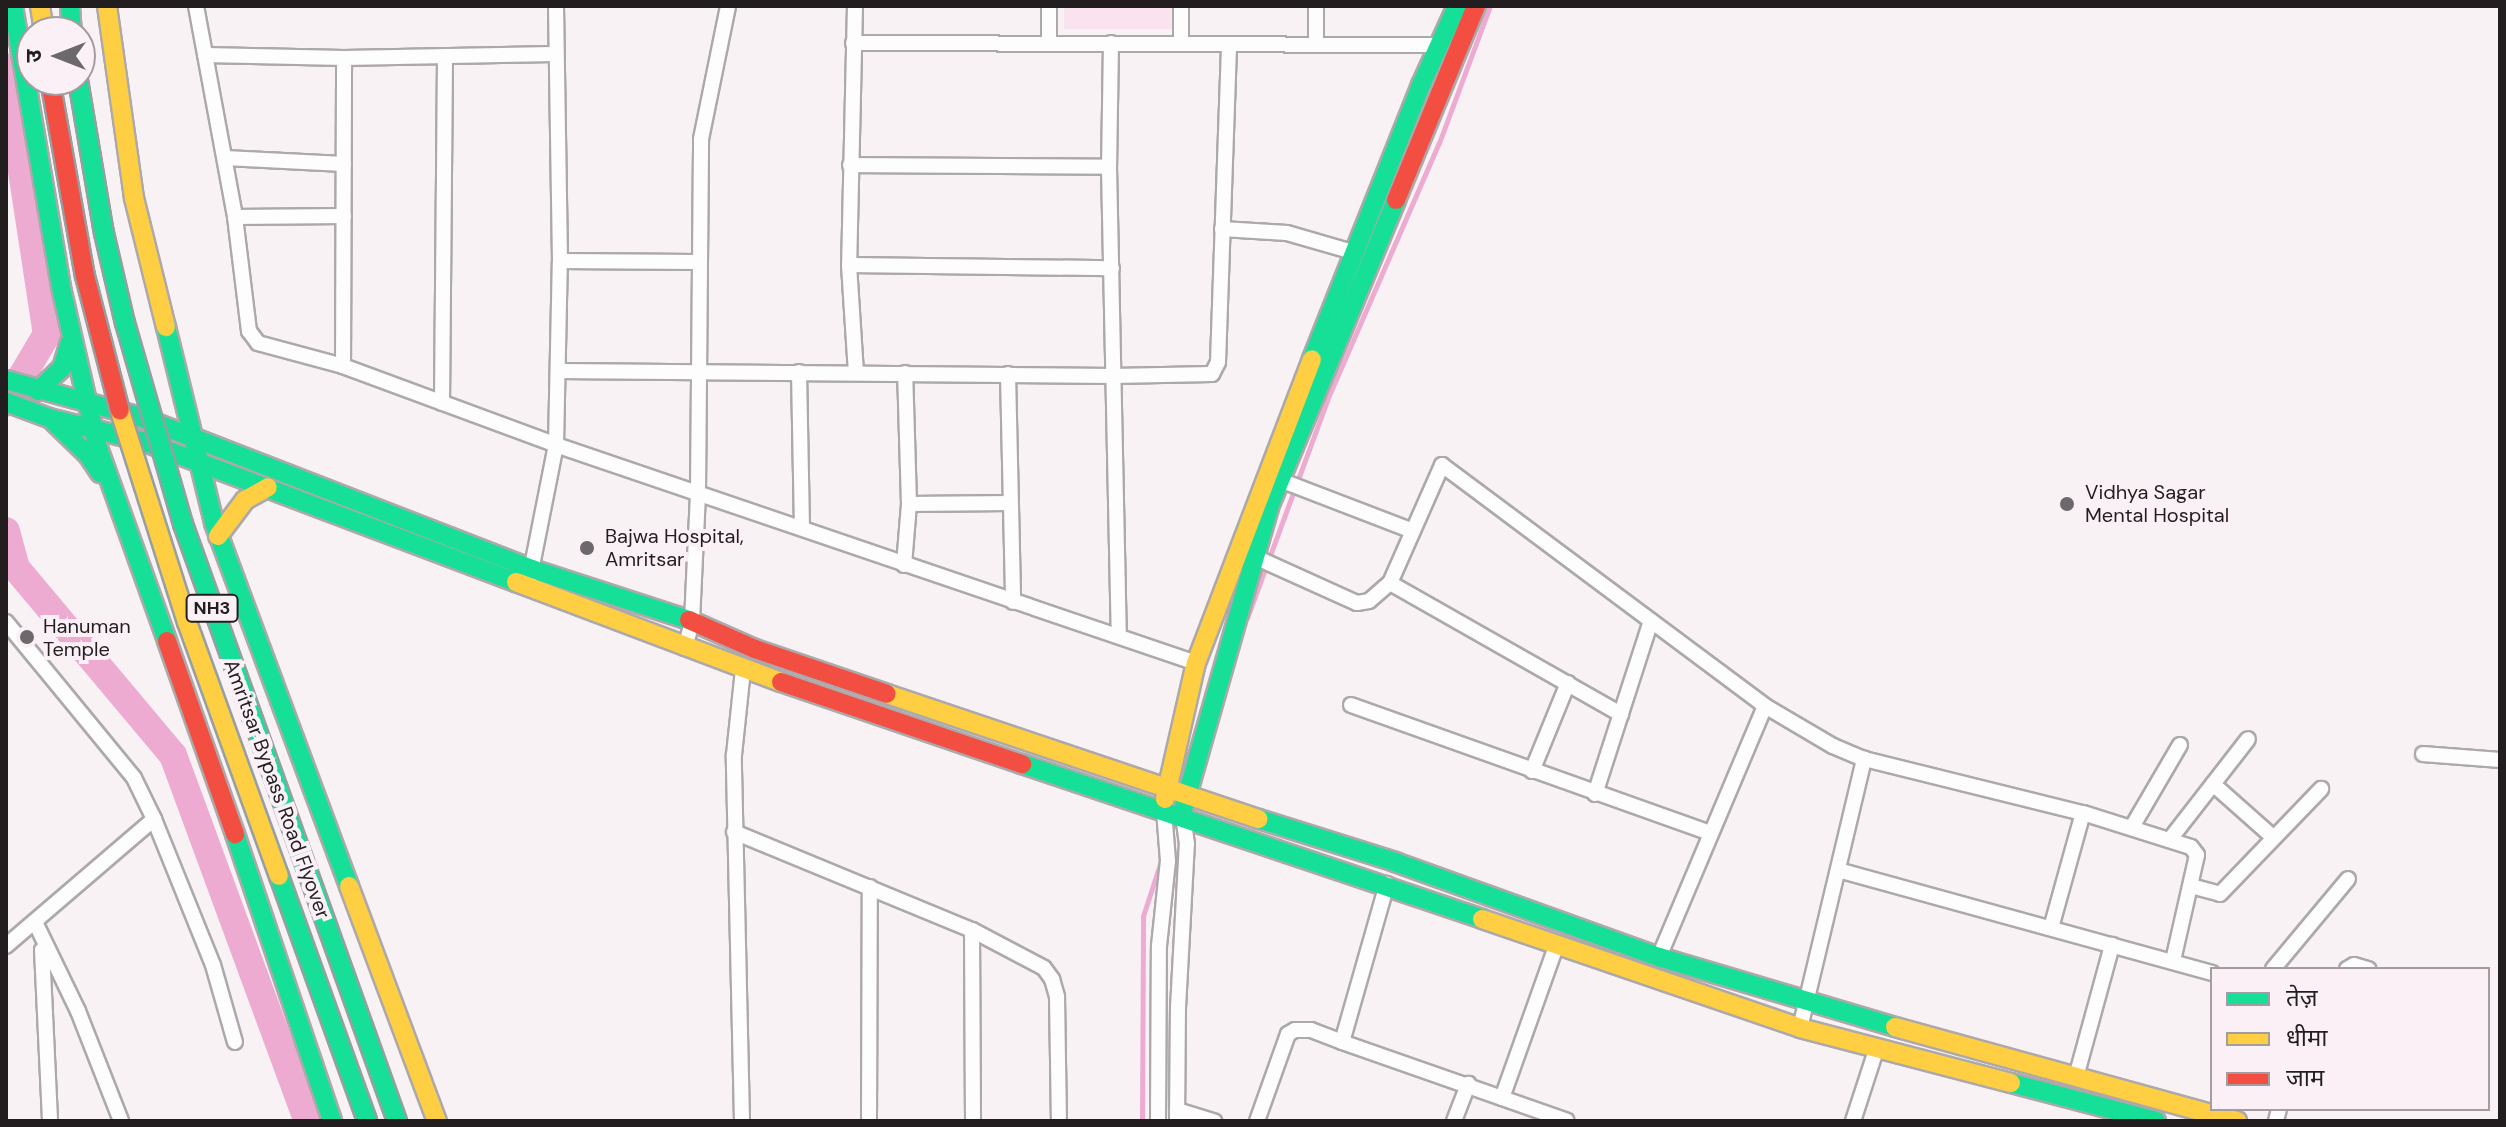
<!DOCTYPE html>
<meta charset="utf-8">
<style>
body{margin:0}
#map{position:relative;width:2506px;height:1127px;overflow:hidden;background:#f8f2f5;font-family:"DM Sans","Noto Sans Devanagari",sans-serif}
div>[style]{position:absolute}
.green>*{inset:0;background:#fae3ee;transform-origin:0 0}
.stream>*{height:5px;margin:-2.5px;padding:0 2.5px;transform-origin:2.5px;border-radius:2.5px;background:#eeabd1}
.river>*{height:28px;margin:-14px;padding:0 14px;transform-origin:14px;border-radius:14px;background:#eeabd1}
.roads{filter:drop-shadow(2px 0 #ada9ab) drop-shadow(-2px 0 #ada9ab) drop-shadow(0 2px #ada9ab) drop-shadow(0 -2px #ada9ab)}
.street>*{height:14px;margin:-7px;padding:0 7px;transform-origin:7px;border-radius:7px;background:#fefdfe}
.fast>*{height:18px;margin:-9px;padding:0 9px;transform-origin:9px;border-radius:9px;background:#16e098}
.slow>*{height:18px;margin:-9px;padding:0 9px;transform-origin:9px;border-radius:9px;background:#ffcf43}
.jam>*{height:18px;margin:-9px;padding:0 9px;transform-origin:9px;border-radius:9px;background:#f24e42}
.bridges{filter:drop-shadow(2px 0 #969fa1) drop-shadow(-2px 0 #969fa1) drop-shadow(0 2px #969fa1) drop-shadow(0 -2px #969fa1)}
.fast-bridge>*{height:18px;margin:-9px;padding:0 9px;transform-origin:9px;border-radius:9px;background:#16e098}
.slow-bridge>*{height:18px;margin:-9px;padding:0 9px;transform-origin:9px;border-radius:9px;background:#ffcf43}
.jam-bridge>*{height:18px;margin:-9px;padding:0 9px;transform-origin:9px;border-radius:9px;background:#f24e42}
.dots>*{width:22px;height:22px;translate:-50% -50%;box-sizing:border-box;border:4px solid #faf0f5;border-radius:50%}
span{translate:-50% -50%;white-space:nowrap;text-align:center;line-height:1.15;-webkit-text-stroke:8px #faf0f5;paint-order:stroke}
.shield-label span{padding:2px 6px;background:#faf0f5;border:2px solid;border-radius:6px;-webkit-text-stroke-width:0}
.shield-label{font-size:18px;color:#221e20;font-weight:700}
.poi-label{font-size:20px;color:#221e20}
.left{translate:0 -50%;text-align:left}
.street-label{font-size:20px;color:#221e20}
.frame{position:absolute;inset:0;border:8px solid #221e20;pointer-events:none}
.legend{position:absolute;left:2210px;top:967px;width:280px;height:144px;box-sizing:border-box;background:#faf0f5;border:2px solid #a49ca0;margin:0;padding:10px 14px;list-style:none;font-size:24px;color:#221e20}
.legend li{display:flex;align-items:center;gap:16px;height:40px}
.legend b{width:40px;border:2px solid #a49ca0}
.north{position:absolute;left:16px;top:16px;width:80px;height:80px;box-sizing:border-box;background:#faf0f5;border:2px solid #a49ca0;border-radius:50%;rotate:270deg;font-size:22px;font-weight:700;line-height:32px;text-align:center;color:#221e20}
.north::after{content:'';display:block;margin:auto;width:28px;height:36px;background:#6d686b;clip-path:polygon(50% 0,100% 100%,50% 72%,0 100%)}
</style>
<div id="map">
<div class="green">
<div style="left:1064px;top:6px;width:119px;height:23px"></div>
</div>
<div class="stream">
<div style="left:1247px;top:618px;width:232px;rotate:-69.8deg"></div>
<div style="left:1327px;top:400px;width:280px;rotate:-66.5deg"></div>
<div style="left:1439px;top:143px;width:146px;rotate:-69.6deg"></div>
<div style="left:1142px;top:1121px;width:205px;rotate:-89.7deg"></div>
<div style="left:1143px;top:916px;width:61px;rotate:-71.9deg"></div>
</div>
<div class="river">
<div style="left:6px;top:67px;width:270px;rotate:81.3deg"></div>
<div style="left:47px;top:334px;width:80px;rotate:120.7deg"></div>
<div style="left:6px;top:531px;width:38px;rotate:75deg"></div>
<div style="left:16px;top:568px;width:244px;rotate:50deg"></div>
<div style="left:173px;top:755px;width:390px;rotate:69.8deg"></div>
</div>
<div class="roads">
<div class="street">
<div style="left:196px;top:6px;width:215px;rotate:79.5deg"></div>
<div style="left:235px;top:217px;width:115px;rotate:83deg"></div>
<div style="left:249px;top:331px;width:15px;rotate:53deg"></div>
<div style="left:258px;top:343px;width:88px;rotate:15.1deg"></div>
<div style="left:343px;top:366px;width:227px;rotate:20.3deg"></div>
<div style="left:556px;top:445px;width:676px;rotate:18.81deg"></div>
<div style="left:855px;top:6px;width:259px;rotate:91.3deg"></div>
<div style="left:849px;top:265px;width:107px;rotate:86.3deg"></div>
<div style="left:1181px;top:41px;width:35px;rotate:-90deg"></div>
<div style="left:853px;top:43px;width:586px;rotate:0.2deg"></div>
<div style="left:1049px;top:43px;width:37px;rotate:-90deg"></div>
<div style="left:1111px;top:43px;width:124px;rotate:90.9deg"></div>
<div style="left:1109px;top:167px;width:469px;rotate:88.8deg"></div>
<div style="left:1316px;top:44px;width:38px;rotate:-90deg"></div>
<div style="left:205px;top:55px;width:139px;rotate:1.2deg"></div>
<div style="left:344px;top:58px;width:210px;rotate:-1.1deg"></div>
<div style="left:225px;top:158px;width:119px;rotate:2.9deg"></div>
<div style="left:850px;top:165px;width:259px;rotate:0.4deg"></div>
<div style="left:235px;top:217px;width:109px;rotate:-0.5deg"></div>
<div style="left:1222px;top:229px;width:65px;rotate:3.5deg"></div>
<div style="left:1287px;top:233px;width:69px;rotate:16.1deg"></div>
<div style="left:560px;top:261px;width:137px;rotate:0.4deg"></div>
<div style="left:849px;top:265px;width:263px;rotate:0.7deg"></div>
<div style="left:343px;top:366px;width:308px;rotate:-89.8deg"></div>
<div style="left:559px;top:371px;width:554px;rotate:0.52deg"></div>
<div style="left:1113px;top:376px;width:99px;rotate:-1.2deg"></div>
<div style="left:1212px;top:374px;width:13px;rotate:-63deg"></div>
<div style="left:1218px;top:362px;width:316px;rotate:-88deg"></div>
<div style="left:799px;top:372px;width:156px;rotate:88.9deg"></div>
<div style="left:1008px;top:374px;width:228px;rotate:88.7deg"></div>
<div style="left:442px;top:403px;width:347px;rotate:-89.5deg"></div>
<div style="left:1280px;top:480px;width:142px;rotate:21deg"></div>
<div style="left:909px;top:504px;width:101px;rotate:-0.6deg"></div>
<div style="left:1255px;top:557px;width:112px;rotate:24.3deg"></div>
<div style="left:1357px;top:603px;width:12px;rotate:-9deg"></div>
<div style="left:1369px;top:601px;width:28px;rotate:-41deg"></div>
<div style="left:1390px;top:583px;width:129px;rotate:-66.2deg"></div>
<div style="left:1442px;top:465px;width:403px;rotate:36.7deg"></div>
<div style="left:1765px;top:706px;width:79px;rotate:30.5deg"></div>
<div style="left:1833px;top:746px;width:34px;rotate:23deg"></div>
<div style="left:1864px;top:759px;width:226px;rotate:13.9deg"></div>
<div style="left:2083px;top:813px;width:113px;rotate:17.5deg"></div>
<div style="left:2191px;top:847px;width:10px;rotate:53deg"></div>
<div style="left:2197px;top:855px;width:109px;rotate:102.8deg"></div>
<div style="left:904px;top:565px;width:61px;rotate:-85.3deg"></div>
<div style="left:909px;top:504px;width:131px;rotate:-91.7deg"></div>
<div style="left:530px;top:576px;width:134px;rotate:-78.8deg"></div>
<div style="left:556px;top:445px;width:184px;rotate:-88.8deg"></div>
<div style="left:560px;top:261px;width:255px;rotate:-90.9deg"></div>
<div style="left:1390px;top:583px;width:266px;rotate:29.6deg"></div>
<div style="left:6px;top:622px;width:202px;rotate:50.6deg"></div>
<div style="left:134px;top:778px;width:46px;rotate:64deg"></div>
<div style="left:154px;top:819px;width:195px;rotate:139.4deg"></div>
<div style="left:685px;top:648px;width:28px;rotate:-75deg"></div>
<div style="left:692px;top:621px;width:129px;rotate:-87.3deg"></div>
<div style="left:698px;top:492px;width:353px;rotate:-89.5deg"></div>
<div style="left:701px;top:139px;width:136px;rotate:-78.5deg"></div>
<div style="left:1351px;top:705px;width:381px;rotate:19.6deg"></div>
<div style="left:2423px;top:754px;width:77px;rotate:4.5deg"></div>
<div style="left:1532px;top:771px;width:95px;rotate:-67.8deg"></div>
<div style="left:2213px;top:784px;width:81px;rotate:41.5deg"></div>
<div style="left:1595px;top:794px;width:182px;rotate:-72.1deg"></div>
<div style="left:154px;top:819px;width:157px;rotate:68deg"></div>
<div style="left:213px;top:965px;width:80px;rotate:74.1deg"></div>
<div style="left:2132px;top:827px;width:95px;rotate:-59.7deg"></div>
<div style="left:734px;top:832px;width:257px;rotate:22.4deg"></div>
<div style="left:972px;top:930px;width:81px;rotate:27.8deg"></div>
<div style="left:1044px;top:968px;width:14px;rotate:54deg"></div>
<div style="left:1052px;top:979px;width:19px;rotate:74deg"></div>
<div style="left:1057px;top:997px;width:124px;rotate:89.1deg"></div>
<div style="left:2171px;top:838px;width:125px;rotate:-52.1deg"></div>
<div style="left:1838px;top:870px;width:388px;rotate:15.4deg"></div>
<div style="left:1387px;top:884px;width:164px;rotate:105.9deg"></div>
<div style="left:1342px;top:1042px;width:238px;rotate:19.3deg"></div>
<div style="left:2191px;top:886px;width:30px;rotate:15deg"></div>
<div style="left:2220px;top:894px;width:146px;rotate:-46.1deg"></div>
<div style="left:35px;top:922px;width:99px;rotate:64.2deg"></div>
<div style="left:78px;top:1011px;width:118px;rotate:68.6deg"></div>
<div style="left:2051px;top:928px;width:119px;rotate:-74.5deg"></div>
<div style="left:972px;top:930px;width:191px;rotate:89.7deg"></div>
<div style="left:42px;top:950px;width:171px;rotate:87.3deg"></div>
<div style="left:1659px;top:957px;width:272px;rotate:-67.1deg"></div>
<div style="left:2273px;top:969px;width:117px;rotate:-50.2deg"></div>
<div style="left:2347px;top:969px;width:8px;rotate:-30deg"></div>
<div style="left:2354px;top:965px;width:15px;rotate:16deg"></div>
<div style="left:1800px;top:1028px;width:277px;rotate:-76.6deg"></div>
<div style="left:2076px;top:1077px;width:137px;rotate:-74.7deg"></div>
<div style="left:1502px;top:1098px;width:161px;rotate:-70.4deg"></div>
<div style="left:1177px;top:1110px;width:39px;rotate:17deg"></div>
<div style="left:742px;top:1121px;width:366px;rotate:-91.3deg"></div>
<div style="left:734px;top:755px;width:85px;rotate:-84deg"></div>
<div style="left:869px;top:1121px;width:234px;rotate:-89.8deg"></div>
<div style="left:1158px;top:1121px;width:175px;rotate:-89.7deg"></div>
<div style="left:1159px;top:946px;width:85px;rotate:-84deg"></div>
<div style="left:1168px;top:861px;width:51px;rotate:-94.5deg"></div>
<div style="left:1177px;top:1121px;width:113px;rotate:-89.5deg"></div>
<div style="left:1178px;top:1008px;width:164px;rotate:-86.9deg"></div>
<div style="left:1187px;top:844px;width:29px;rotate:-98deg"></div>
<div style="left:1257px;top:1121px;width:92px;rotate:-70.4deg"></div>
<div style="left:1288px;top:1034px;width:8px;rotate:-30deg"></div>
<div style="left:1295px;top:1030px;width:16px"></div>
<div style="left:1311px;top:1030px;width:33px;rotate:21deg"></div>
<div style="left:1454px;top:1121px;width:40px;rotate:-69deg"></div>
<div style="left:1853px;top:1121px;width:78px;rotate:-72deg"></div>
<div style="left:2276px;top:1121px;width:12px;rotate:-76deg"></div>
</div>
<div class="fast">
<div style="left:13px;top:6px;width:290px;rotate:80.3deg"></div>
<div style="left:62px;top:292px;width:157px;rotate:77.1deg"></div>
<div style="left:97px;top:445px;width:208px;rotate:70.3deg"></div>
<div style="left:70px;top:6px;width:26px;rotate:86deg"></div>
<div style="left:166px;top:327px;width:202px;rotate:76.2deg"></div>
<div style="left:214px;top:523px;width:387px;rotate:69.6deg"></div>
<div style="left:1312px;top:359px;width:295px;rotate:-68.3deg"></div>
<div style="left:1421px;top:85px;width:87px;rotate:-65.5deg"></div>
<div style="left:6px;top:380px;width:139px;rotate:15.4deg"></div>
<div style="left:140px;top:417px;width:420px;rotate:21.2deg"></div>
<div style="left:532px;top:569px;width:165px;rotate:18deg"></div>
<div style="left:38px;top:391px;width:33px;rotate:-44deg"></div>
<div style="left:62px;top:368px;width:27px;rotate:-73deg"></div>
<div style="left:6px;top:402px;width:46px;rotate:20.4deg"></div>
<div style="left:49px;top:418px;width:99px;rotate:14deg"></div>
<div style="left:145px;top:442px;width:397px;rotate:20.7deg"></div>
<div style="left:53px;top:421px;width:49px;rotate:44.2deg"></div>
<div style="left:88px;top:455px;width:22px;rotate:56deg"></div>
<div style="left:1022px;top:764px;width:485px;rotate:18.6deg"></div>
<div style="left:1184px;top:806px;width:311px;rotate:-74.1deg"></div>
<div style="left:1269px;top:507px;width:332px;rotate:-67.5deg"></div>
<div style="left:1259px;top:819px;width:143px;rotate:17.5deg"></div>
<div style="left:1395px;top:862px;width:281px;rotate:19.8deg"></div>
<div style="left:1659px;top:957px;width:246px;rotate:16.5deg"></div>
<div style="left:235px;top:834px;width:303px;rotate:71.3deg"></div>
<div style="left:2011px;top:1083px;width:150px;rotate:14.7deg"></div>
</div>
<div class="slow">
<div style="left:40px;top:6px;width:26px;rotate:81deg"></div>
<div style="left:107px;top:6px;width:194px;rotate:82deg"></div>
<div style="left:134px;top:198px;width:133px;rotate:76.1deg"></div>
<div style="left:218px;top:536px;width:45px;rotate:-53.1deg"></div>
<div style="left:245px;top:500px;width:26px;rotate:-29deg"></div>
<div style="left:516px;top:582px;width:283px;rotate:20.7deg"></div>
<div style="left:887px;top:694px;width:392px;rotate:18.6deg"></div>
<div style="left:1165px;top:799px;width:139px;rotate:-77.2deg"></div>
<div style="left:1196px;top:663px;width:325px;rotate:-69.1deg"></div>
<div style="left:349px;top:886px;width:251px;rotate:69.5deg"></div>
<div style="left:1482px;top:919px;width:336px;rotate:18.9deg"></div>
<div style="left:1800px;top:1028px;width:218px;rotate:14.6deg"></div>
<div style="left:1895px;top:1027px;width:355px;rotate:15.4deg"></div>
</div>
<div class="jam">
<div style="left:1396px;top:200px;width:210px;rotate:-67.6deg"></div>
<div style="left:689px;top:620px;width:72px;rotate:23.7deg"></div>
<div style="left:755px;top:649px;width:139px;rotate:18.8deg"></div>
<div style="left:167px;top:641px;width:205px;rotate:70.6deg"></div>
<div style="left:781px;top:682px;width:255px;rotate:18.8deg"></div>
</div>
</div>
<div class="bridges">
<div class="fast-bridge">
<div style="left:78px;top:80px;width:155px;rotate:80.4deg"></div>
<div style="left:104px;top:233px;width:92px;rotate:76.9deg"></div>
<div style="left:125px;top:323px;width:209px;rotate:73.9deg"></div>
<div style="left:183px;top:524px;width:634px;rotate:70.28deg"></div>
<div style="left:279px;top:876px;width:260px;rotate:70.2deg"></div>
</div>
<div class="slow-bridge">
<div style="left:120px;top:411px;width:221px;rotate:72.4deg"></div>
<div style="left:187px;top:622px;width:270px;rotate:70.1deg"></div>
</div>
<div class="jam-bridge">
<div style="left:50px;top:80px;width:199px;rotate:79.9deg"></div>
<div style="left:85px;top:276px;width:139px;rotate:75.5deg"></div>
</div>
</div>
<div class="dots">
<div style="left:2067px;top:504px;background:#6d686b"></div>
<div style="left:587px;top:548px;background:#6d686b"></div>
<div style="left:27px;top:637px;background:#6d686b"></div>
</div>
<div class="shield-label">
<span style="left:212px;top:608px">NH3</span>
</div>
<div class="poi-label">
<span class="left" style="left:2085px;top:504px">Vidhya Sagar<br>Mental Hospital</span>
<span class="left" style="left:605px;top:548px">Bajwa Hospital,<br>Amritsar</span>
<span class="left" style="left:43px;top:638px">Hanuman<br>Temple</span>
</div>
<div class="street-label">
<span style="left:277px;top:789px;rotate:70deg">Amritsar Bypass Road Flyover</span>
</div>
<div class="frame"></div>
<ul class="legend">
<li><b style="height:10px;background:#16e098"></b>तेज़</li>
<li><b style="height:10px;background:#ffcf43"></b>धीमा</li>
<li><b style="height:10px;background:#f24e42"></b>जाम</li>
</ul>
<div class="north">उ</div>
</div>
